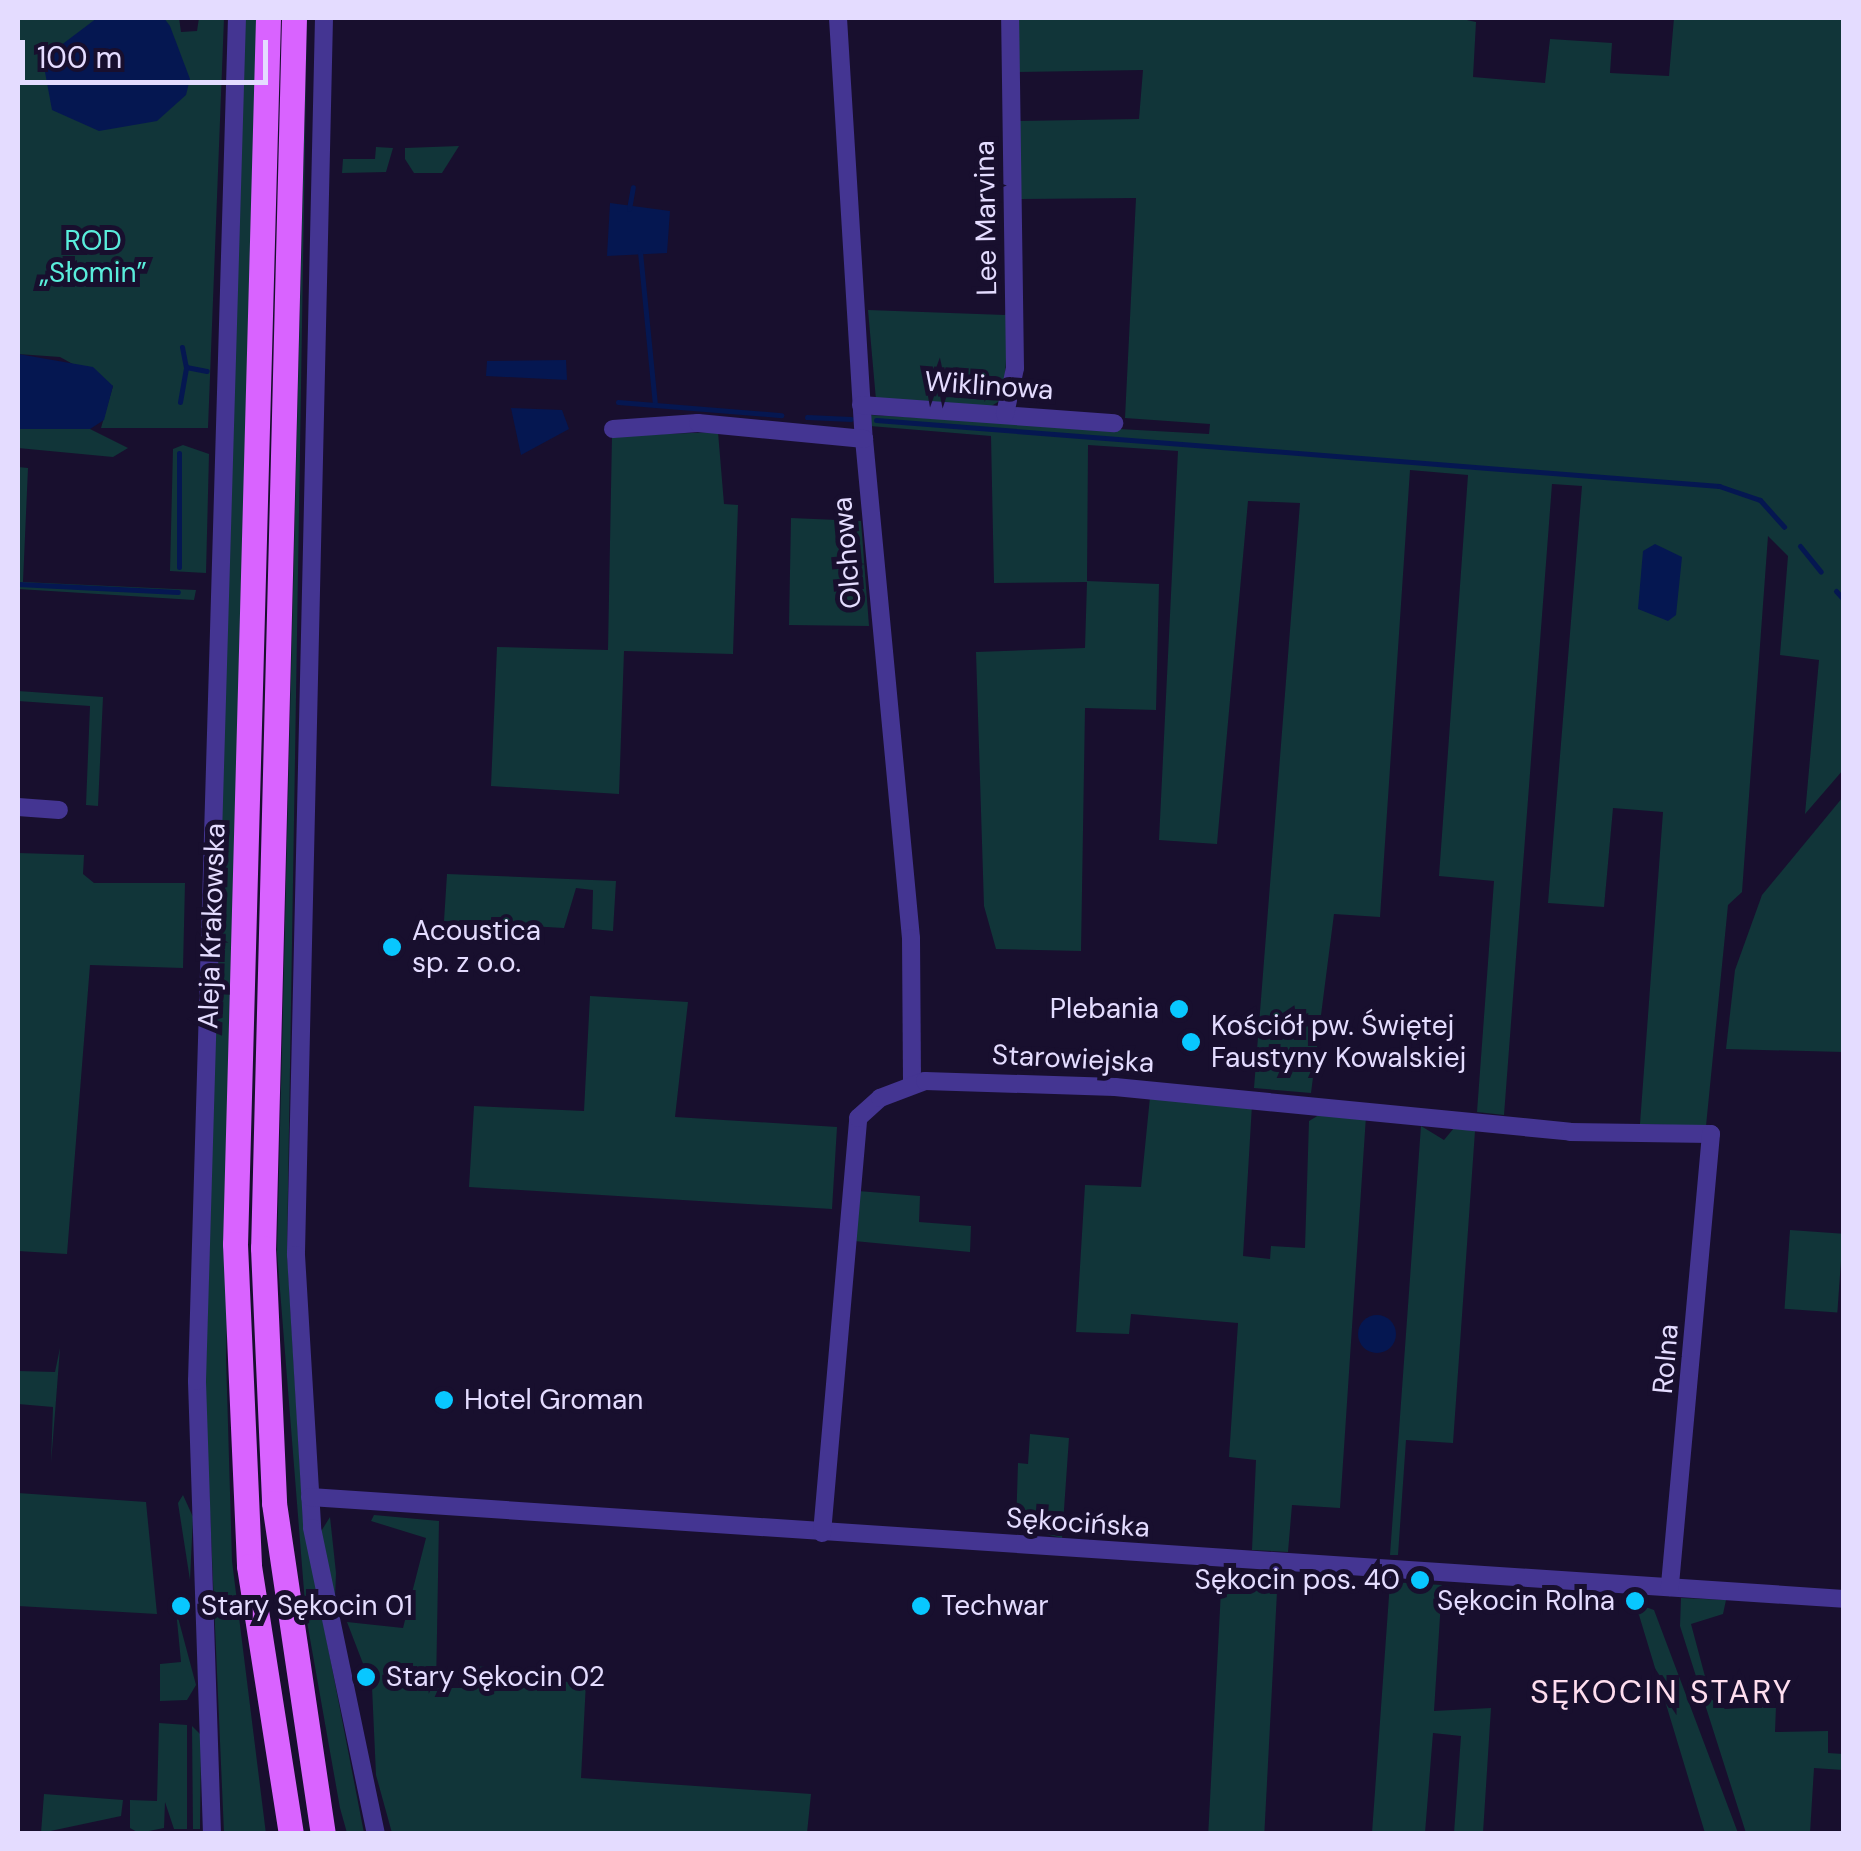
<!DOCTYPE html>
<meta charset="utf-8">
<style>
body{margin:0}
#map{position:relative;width:1861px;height:1851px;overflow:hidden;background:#180f2e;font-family:"DM Sans",sans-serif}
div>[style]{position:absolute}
.green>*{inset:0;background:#113539;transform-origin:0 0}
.water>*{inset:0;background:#051751}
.round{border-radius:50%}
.stream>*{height:5px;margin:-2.5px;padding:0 2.5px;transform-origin:2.5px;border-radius:2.5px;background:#051751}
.minor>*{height:18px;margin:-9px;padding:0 9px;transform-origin:9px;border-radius:9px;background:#443592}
.primary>*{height:25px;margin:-12.5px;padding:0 12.5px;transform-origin:12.5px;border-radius:12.5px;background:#d963ff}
.dots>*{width:28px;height:28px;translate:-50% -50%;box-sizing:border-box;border:5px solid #180f2e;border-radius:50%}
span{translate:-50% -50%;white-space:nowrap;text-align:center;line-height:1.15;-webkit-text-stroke:10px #180f2e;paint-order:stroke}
.street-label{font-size:28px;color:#e4dcff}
.park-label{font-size:28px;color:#59eddb}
.poi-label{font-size:28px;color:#e4dcff}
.left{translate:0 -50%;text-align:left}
.right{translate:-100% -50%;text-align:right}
.quarter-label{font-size:32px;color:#ffdeef;letter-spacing:2.5px}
.frame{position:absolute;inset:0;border:20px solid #e4dcff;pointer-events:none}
.scale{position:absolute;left:20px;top:40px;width:248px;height:45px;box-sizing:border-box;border:5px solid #e4dcff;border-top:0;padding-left:12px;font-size:30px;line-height:35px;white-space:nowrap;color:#e4dcff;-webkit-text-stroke:8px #180f2e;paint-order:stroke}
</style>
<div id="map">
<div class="green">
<div style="clip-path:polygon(18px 18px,179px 18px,181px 32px,197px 31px,199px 18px,224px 18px,208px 428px,101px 428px,113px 386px,60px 357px,18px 354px)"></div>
<div style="clip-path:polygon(244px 18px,260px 18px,226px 1356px,232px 1561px,266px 1834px,224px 1833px,205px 1397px)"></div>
<div style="clip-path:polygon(307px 18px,287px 1251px,303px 1518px,364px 1833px,347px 1833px,340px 1808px,306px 1616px,277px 1252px)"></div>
<div style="clip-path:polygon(1016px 18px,1457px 18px,1476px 22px,1473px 77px,1545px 83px,1550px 39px,1612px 43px,1610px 73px,1669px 76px,1674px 18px,1843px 18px,1843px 770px,1805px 814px,1819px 660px,1780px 655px,1788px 556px,1768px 536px,1742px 892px,1728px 905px,1706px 1126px,1640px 1124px,1663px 812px,1613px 808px,1604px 907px,1548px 903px,1582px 486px,1552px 484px,1504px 1115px,1477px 1112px,1494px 881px,1439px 876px,1468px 475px,1410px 470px,1380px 917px,1334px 914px,1311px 1093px,1254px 1088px,1300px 503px,1248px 501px,1217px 844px,1159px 840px,1178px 451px,1088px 445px,1087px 581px,1159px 584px,1156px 710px,1085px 708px,1081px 951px,996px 949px,984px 906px,976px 652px,1085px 648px,1087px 582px,994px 583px,991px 436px,870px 426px,870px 415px,1209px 434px,1210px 424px,1125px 418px,1136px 198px,1020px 199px,1019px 121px,1139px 119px,1143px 70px,1018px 72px)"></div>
<div style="clip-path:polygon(459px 146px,442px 173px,414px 173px,405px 159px,405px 148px)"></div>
<div style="clip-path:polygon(376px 147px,393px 148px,386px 172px,342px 173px,343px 159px,375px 159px)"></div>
<div style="clip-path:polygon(1009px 302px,1004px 398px,990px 407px,876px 400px,868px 310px,1005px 315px)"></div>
<div style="clip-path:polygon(18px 429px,90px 429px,128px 448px,113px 457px,18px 448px)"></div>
<div style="clip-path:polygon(718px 432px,724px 504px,738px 505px,733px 654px,624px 651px,619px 794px,491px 786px,497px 647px,608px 650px,612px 436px)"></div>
<div style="clip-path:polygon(183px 445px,209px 454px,206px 573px,170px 571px,173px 449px)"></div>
<div style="clip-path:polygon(18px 467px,28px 468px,23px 582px,196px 590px,194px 600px,18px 589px)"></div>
<div style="clip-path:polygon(791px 518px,861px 521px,869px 626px,789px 625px)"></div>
<div style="clip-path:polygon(18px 691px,103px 697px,98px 806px,86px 805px,90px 706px,18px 701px)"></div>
<div style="clip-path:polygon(1843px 797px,1843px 1052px,1726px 1049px,1735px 970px,1762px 895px)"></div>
<div style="clip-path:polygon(18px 853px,84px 855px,83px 874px,94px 883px,185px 883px,183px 968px,90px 965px,67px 1254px,18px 1251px)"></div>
<div style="clip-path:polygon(447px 874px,616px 881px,613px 931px,592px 929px,593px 890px,576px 888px,564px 928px,444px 921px)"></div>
<div style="clip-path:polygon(590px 996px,688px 1002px,675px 1117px,837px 1127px,832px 1209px,469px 1187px,474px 1106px,584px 1111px)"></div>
<div style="clip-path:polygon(1150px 1097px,1252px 1105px,1243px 1256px,1270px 1259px,1271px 1246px,1305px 1248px,1309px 1121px,1324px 1112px,1366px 1116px,1340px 1508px,1292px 1505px,1288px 1552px,1252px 1550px,1256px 1460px,1229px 1457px,1238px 1323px,1131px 1314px,1129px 1334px,1076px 1332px,1085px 1185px,1141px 1187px)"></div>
<div style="clip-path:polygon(1421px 1126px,1444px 1140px,1454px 1128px,1475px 1131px,1453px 1443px,1406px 1440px,1398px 1555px,1390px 1555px)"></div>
<div style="clip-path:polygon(858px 1191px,920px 1196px,919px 1222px,971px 1226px,970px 1252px,854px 1241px)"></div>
<div style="left:1790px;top:1230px;width:53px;height:79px;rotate:4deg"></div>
<div style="clip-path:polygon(60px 1348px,55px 1413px,51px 1463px,53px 1407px,18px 1404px,18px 1371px,55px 1372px)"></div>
<div style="clip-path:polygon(1030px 1434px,1069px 1438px,1062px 1538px,1016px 1527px,1018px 1463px,1028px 1464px)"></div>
<div style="clip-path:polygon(18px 1493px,146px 1502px,157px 1614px,18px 1606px)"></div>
<div style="clip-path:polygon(183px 1495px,193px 1517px,190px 1580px,178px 1503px)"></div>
<div style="clip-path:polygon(374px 1515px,439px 1521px,436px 1688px,466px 1688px,466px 1666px,520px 1668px,521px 1681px,586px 1682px,581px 1778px,811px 1794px,807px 1833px,392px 1833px,376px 1775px,372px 1687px,347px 1622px,403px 1628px,426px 1538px,371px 1521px)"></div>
<div style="clip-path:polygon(330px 1517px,336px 1573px,335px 1598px,320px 1533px)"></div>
<div style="left:1222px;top:1571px;width:56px;height:263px;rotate:3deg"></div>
<div style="clip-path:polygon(1390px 1582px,1442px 1585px,1434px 1711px,1491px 1708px,1483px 1833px,1454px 1833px,1461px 1736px,1433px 1733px,1425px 1833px,1372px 1833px)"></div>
<div style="clip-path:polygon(1681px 1598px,1726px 1600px,1723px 1614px,1691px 1624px,1711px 1699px,1725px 1709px,1776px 1706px,1775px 1732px,1828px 1731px,1828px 1753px,1843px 1754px,1843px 1770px,1814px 1768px,1810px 1833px,1746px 1833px,1680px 1626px)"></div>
<div style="clip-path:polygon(1623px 1599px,1654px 1610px,1738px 1833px,1705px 1833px,1639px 1615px)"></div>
<div style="clip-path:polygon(176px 1610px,196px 1685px,187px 1700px,160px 1701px,160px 1664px,181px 1662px)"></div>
<div style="clip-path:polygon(159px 1723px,187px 1725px,187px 1829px,174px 1829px,165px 1802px,164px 1828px,139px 1833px,130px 1828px,130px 1800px,157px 1801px)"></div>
<div style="clip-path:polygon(192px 1726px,201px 1735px,200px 1829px,193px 1829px)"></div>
<div style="clip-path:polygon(44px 1794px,123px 1800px,121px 1816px,41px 1833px)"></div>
</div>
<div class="water">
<div style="clip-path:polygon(97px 18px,164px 18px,170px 26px,190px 79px,186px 95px,157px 121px,99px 131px,52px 110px,45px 72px,56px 49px)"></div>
<div style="clip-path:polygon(610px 203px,670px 211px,667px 253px,607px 256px)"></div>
<div style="clip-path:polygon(18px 354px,93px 367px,113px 386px,104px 420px,90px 429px,18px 429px)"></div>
<div style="clip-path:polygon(566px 360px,567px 380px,486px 376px,487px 361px)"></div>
<div style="clip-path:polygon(511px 408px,562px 410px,569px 429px,521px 455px)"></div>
<div style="clip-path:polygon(1655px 544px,1682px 557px,1676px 615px,1668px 621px,1638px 609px,1643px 551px)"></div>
<div class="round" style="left:1358px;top:1315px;width:38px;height:38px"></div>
</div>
<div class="stream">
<div style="left:629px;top:209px;width:22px;rotate:-80deg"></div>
<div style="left:640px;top:252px;width:154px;rotate:84.4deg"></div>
<div style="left:182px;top:347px;width:20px;rotate:79deg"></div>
<div style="left:186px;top:367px;width:21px;rotate:11deg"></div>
<div style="left:180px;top:402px;width:36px;rotate:-80deg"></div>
<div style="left:618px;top:402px;width:164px;rotate:4.6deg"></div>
<div style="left:807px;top:417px;width:44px;rotate:2.6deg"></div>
<div style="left:876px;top:420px;width:846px;rotate:4.48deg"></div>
<div style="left:1719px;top:486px;width:43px;rotate:18.9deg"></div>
<div style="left:1760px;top:500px;width:36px;rotate:48deg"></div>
<div style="left:1800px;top:546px;width:33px;rotate:51deg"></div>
<div style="left:179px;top:567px;width:114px;rotate:-90deg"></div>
<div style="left:18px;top:584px;width:160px;rotate:2.9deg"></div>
<div style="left:1836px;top:591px;width:12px;rotate:48deg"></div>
</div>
<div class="minor">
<div style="left:324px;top:18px;width:1237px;rotate:91.3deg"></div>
<div style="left:296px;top:1255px;width:273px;rotate:86.6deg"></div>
<div style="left:312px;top:1528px;width:313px;rotate:78.2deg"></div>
<div style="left:838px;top:18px;width:422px;rotate:86.5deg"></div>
<div style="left:864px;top:439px;width:501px;rotate:84.62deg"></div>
<div style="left:911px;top:938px;width:145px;rotate:89.6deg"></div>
<div style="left:861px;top:405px;width:254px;rotate:4.1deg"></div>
<div style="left:1005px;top:414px;width:47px;rotate:-77.7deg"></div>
<div style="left:1015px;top:368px;width:350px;rotate:-90.8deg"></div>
<div style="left:613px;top:429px;width:85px;rotate:-4deg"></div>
<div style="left:698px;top:423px;width:167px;rotate:5.5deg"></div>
<div style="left:18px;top:807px;width:41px;rotate:4.2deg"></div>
<div style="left:310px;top:1497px;width:1537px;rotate:3.8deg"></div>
<div style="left:822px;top:1533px;width:417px;rotate:-85deg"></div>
<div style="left:858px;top:1118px;width:30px;rotate:-42deg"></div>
<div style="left:880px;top:1098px;width:48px;rotate:-20.7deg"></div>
<div style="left:925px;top:1081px;width:190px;rotate:1.8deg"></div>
<div style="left:1115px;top:1087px;width:457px;rotate:5.6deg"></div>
<div style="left:1570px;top:1132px;width:141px;rotate:0.8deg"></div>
<div style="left:1711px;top:1134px;width:455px;rotate:95.2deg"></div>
<div style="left:212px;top:1834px;width:453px;rotate:-91.9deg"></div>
<div style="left:197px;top:1381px;width:1364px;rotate:-88.32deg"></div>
</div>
<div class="primary">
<div style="left:268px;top:18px;width:1226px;rotate:91.54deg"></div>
<div style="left:235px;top:1244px;width:322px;rotate:87.5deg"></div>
<div style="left:249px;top:1566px;width:271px;rotate:81.1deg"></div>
<div style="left:294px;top:18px;width:1230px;rotate:91.44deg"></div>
<div style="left:263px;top:1248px;width:255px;rotate:87.5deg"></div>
<div style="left:274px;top:1503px;width:335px;rotate:81.6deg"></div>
</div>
<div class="dots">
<div style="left:392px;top:947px;background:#08c7ff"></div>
<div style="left:1179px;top:1009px;background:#08c7ff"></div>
<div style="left:1191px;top:1042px;background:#08c7ff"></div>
<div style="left:444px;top:1400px;background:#08c7ff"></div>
<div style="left:1420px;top:1580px;background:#08c7ff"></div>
<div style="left:1635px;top:1601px;background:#08c7ff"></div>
<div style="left:181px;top:1606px;background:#08c7ff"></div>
<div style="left:921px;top:1606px;background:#08c7ff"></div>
<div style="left:366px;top:1677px;background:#08c7ff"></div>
</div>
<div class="street-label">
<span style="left:986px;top:218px;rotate:-91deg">Lee Marvina</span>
<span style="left:989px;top:386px;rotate:4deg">Wiklinowa</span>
<span style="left:847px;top:553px;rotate:-95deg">Olchowa</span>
<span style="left:212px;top:926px;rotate:-88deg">Aleja Krakowska</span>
<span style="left:1073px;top:1059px;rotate:3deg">Starowiejska</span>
<span style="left:1666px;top:1359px;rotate:-85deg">Rolna</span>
<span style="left:1078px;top:1523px;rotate:4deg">Sękocińska</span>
</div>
<div class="park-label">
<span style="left:93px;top:257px">ROD<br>„Słomin”</span>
</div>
<div class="poi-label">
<span class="left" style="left:412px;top:947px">Acoustica<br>sp. z o.o.</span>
<span class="right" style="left:1159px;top:1009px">Plebania</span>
<span class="left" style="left:1211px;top:1042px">Kościół pw. Świętej<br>Faustyny Kowalskiej</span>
<span class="left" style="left:464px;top:1400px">Hotel Groman</span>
<span class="right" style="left:1400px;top:1580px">Sękocin pos. 40</span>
<span class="right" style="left:1615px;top:1601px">Sękocin Rolna</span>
<span class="left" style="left:201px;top:1606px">Stary Sękocin 01</span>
<span class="left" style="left:941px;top:1606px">Techwar</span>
<span class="left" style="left:386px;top:1677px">Stary Sękocin 02</span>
</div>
<div class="quarter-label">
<span style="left:1662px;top:1692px">SĘKOCIN STARY</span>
</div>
<div class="frame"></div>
<div class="scale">100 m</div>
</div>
